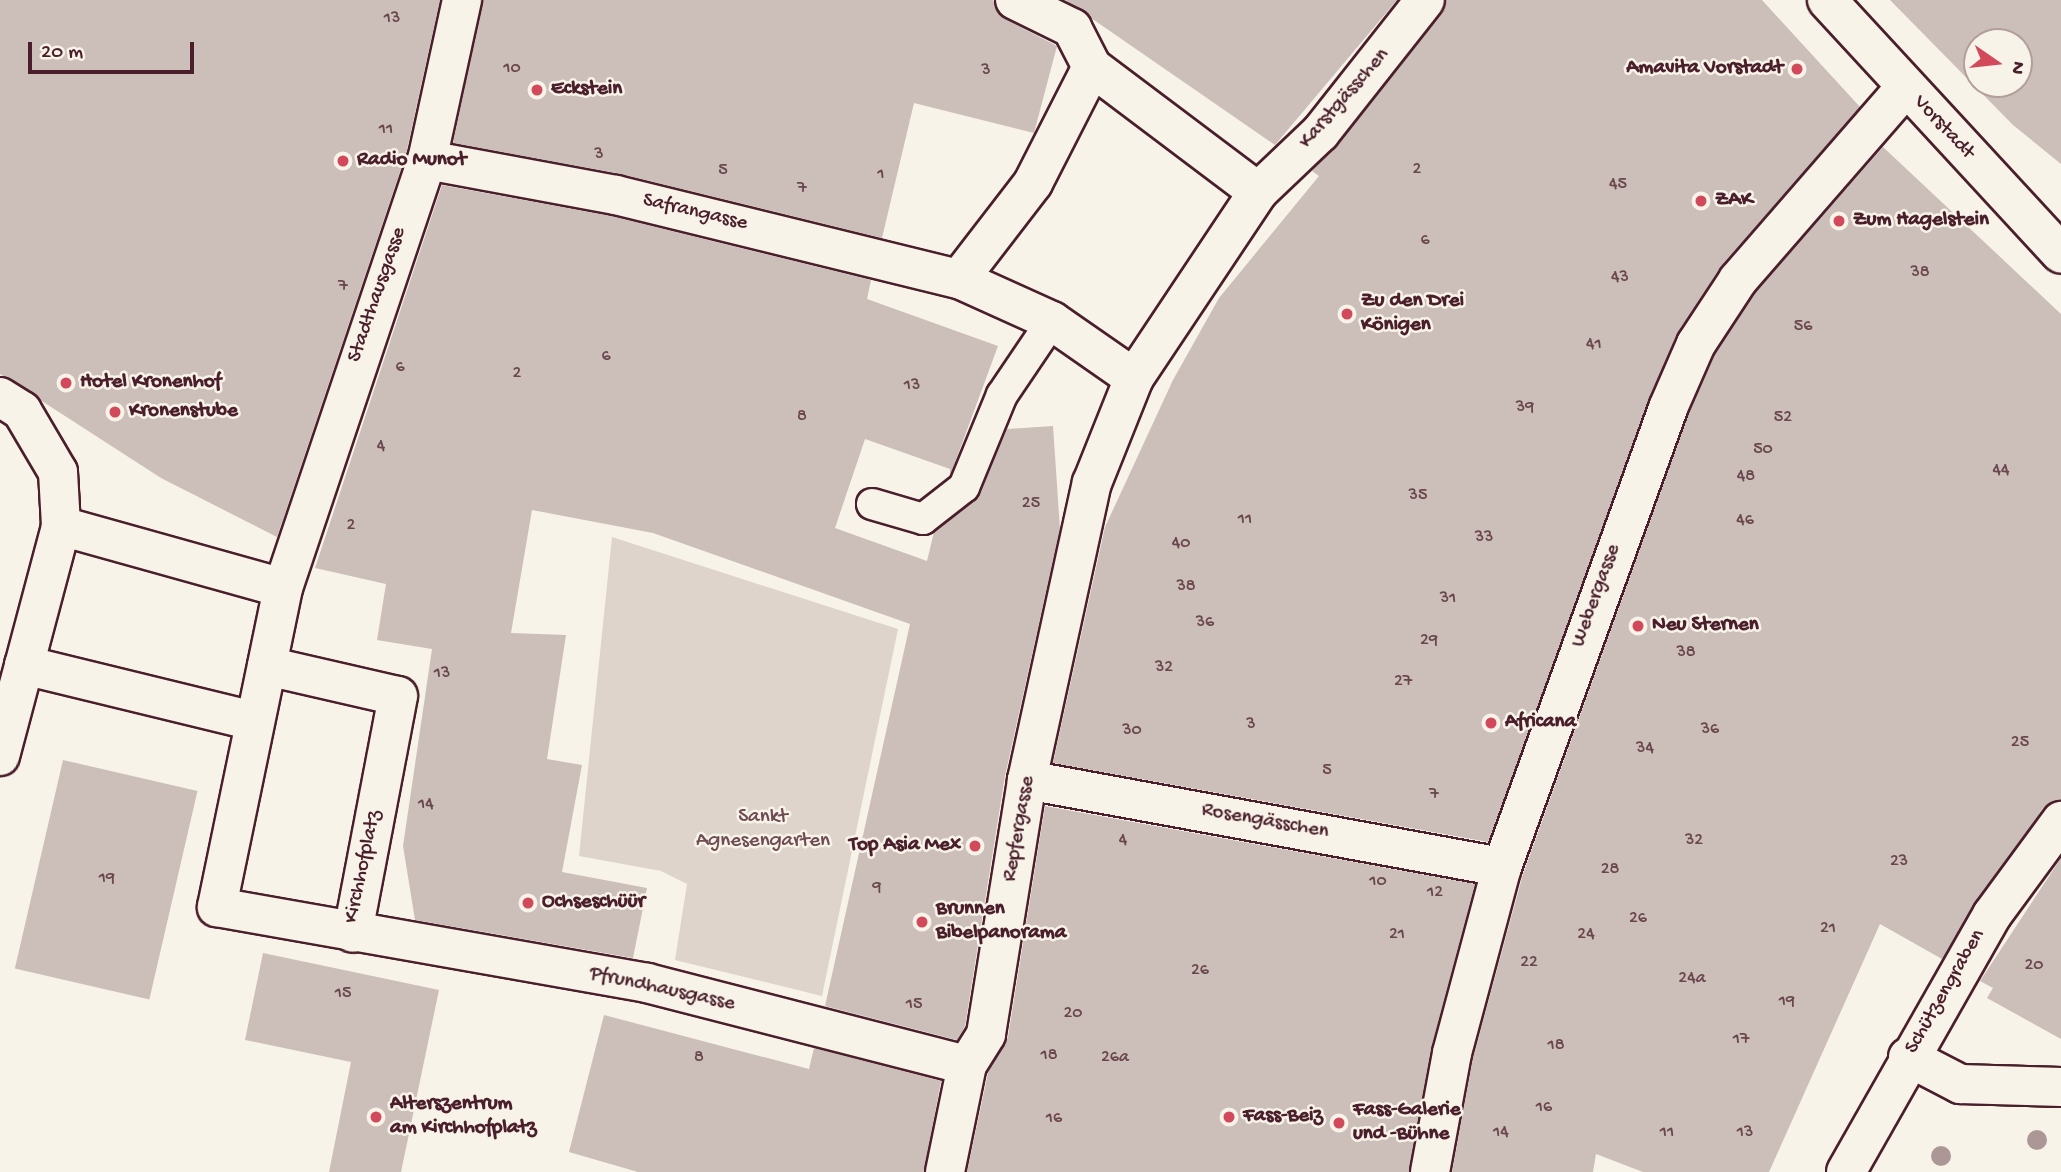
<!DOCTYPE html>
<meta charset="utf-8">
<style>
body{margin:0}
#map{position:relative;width:2061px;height:1172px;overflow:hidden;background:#f7f3e8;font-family:"Gochi Hand",sans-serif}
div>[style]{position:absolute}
.green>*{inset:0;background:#ded4cc}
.building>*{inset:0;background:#ccbfb9;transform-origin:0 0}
.roads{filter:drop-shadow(2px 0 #4a1f2b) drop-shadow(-2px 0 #4a1f2b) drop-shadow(0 2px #4a1f2b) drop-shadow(0 -2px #4a1f2b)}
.lane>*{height:30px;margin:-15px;padding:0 15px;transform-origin:15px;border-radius:15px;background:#f7f3e8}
.street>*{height:38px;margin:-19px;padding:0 19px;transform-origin:19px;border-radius:19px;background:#f7f3e8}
.trees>*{width:20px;height:20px;margin:-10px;border-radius:50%;background:#ac9796}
.dots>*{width:19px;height:19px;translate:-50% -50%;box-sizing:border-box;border:4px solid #f7f3e8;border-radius:50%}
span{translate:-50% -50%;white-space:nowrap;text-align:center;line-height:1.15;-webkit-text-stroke:5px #f7f3e8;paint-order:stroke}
.number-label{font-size:18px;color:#6a474e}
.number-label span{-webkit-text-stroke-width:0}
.poi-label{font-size:21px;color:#4a1f2b;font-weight:700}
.right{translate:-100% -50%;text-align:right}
.left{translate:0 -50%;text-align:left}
.street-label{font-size:21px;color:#4a1f2b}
.park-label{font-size:21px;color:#6f4c53}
.north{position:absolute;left:1963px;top:28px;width:70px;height:70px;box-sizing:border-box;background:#f7f3e8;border:2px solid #b29e9c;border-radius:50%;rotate:104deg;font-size:19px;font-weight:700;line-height:28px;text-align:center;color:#4a1f2b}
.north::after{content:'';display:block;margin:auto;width:24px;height:32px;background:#d1495b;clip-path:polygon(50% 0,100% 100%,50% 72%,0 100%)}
.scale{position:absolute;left:28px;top:42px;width:166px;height:32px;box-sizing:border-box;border:4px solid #4a1f2b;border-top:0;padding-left:9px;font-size:21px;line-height:24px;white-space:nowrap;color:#4a1f2b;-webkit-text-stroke:5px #f7f3e8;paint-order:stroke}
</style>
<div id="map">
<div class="green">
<div style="clip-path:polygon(612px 537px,898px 629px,822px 996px,675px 960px,687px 884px,661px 871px,579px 856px)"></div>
</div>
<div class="building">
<div style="clip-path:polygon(0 0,440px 0,406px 154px,277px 537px,161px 478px,0 374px)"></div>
<div style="clip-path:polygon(483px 0,993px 0,1005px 19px,1057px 46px,1034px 133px,914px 103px,882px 238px,621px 174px,453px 143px)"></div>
<div style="clip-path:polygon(1065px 0,1397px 0,1275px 145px)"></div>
<div style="clip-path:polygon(1446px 0,1762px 0,1860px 107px,1721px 266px,1676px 335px,1488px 842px,1053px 763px,1105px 527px,1173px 380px,1219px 298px,1319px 176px,1312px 171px,1442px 14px)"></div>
<div style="clip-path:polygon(evenodd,1890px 0,2061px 0,2061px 164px,2013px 125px,1890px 0,1977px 42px,2019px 42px,2019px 84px,1977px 84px,1977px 42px)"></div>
<div style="clip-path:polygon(1883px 147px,2061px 314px,2061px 800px,2043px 808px,1942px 959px,1880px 924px,1769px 1172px,1643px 1172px,1596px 1154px,1593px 1172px,1452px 1172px,1473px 1058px,1523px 874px,1688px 416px,1715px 354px,1755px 293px)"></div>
<div style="clip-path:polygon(442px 185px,611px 216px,871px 280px,867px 299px,998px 346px,950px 476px,950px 469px,865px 439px,835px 528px,927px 561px,934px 532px,980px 494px,1007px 429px,1053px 426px,1060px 529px,1005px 776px,965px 1026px,957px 1040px,825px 1006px,910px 624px,653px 533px,532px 510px,511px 633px,566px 635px,547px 759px,582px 765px,562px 872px,647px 888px,633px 958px,415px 920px,403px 846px,432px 649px,377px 640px,386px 584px,315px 568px)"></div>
<div style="left:63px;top:760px;width:138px;height:214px;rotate:13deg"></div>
<div style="clip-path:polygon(1045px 806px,1475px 884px,1431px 1049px,1409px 1172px,967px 1172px,988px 1073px,1008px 1037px)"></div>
<div style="clip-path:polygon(2061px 858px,2061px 1039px,1987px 998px,1993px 988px,1980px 981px)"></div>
<div style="clip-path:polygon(263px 953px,439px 990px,401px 1172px,329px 1172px,351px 1062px,245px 1040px)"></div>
<div style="clip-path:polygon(604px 1015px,809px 1069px,814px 1048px,941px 1081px,924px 1172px,638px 1172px,569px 1152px)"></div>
</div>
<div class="roads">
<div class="lane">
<div style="left:872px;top:504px;width:53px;rotate:16.4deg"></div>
<div style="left:923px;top:519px;width:52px;rotate:-38deg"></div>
<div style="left:964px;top:487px;width:100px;rotate:-67.6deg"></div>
<div style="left:1002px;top:395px;width:89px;rotate:-56deg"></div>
</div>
<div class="street">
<div style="left:462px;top:0;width:164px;rotate:102.3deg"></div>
<div style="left:427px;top:160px;width:452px;rotate:108.6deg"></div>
<div style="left:283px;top:588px;width:326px;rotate:101.7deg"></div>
<div style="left:217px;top:907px;width:437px;rotate:10deg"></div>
<div style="left:647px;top:983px;width:330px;rotate:14.4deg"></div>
<div style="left:1015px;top:0;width:64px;rotate:26.2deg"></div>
<div style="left:1072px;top:28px;width:44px;rotate:62.9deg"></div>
<div style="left:1827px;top:0;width:345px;rotate:47.3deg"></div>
<div style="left:427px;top:160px;width:192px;rotate:10.5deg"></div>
<div style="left:616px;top:195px;width:353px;rotate:13.8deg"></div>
<div style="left:1258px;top:192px;width:86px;rotate:-43.6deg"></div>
<div style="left:1320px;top:133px;width:169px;rotate:-51.7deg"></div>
<div style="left:0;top:397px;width:26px;rotate:32deg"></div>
<div style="left:22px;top:411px;width:71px;rotate:59.5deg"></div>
<div style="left:58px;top:472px;width:54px;rotate:86.8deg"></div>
<div style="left:24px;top:665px;width:237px;rotate:13.7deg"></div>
<div style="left:267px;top:666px;width:134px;rotate:12.9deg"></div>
<div style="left:398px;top:696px;width:241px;rotate:100.8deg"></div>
<div style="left:0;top:756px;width:238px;rotate:-75.1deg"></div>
<div style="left:61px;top:526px;width:230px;rotate:15.6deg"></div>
<div style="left:1027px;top:780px;width:483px;rotate:10.4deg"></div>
<div style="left:1908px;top:1057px;width:59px;rotate:27.4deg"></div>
<div style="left:1960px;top:1084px;width:101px;rotate:1.7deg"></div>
<div style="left:945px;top:1172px;width:109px;rotate:-78.4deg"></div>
<div style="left:967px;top:1065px;width:36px;rotate:-58deg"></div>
<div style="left:986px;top:1034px;width:257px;rotate:-80.8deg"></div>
<div style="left:1027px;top:780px;width:304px;rotate:-77.7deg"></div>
<div style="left:1092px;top:483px;width:113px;rotate:-68.2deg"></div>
<div style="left:1134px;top:378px;width:224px;rotate:-56.3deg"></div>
<div style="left:1258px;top:192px;width:208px;rotate:-143deg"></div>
<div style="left:1092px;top:67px;width:130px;rotate:117deg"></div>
<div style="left:1033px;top:183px;width:121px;rotate:127.6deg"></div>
<div style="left:959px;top:279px;width:102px;rotate:24.3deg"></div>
<div style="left:1052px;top:321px;width:100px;rotate:34.8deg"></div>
<div style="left:1430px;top:1172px;width:121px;rotate:-79.5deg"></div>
<div style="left:1452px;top:1053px;width:193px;rotate:-75deg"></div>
<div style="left:1502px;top:867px;width:488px;rotate:-70.1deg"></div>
<div style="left:1668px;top:408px;width:70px;rotate:-66.4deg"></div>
<div style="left:1696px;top:344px;width:77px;rotate:-56.7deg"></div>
<div style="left:1738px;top:280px;width:254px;rotate:-49deg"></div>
<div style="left:1846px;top:1172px;width:296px;rotate:-60.4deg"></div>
<div style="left:1992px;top:915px;width:117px;rotate:-53.7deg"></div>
</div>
</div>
<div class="trees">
<div style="left:2037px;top:1140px"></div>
<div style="left:1941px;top:1156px"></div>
</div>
<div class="dots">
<div style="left:1797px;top:69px;background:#d1495b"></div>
<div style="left:537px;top:90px;background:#d1495b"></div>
<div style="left:343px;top:161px;background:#d1495b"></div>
<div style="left:1701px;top:201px;background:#d1495b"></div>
<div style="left:1839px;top:221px;background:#d1495b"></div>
<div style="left:1347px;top:314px;background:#d1495b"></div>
<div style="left:66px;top:383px;background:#d1495b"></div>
<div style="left:115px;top:412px;background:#d1495b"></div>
<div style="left:1638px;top:626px;background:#d1495b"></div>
<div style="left:1491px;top:723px;background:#d1495b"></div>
<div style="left:975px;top:846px;background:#d1495b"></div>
<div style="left:528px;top:903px;background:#d1495b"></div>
<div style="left:922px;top:922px;background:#d1495b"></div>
<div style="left:376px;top:1117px;background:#d1495b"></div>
<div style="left:1229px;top:1117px;background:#d1495b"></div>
<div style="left:1339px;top:1123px;background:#d1495b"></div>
</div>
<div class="number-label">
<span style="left:392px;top:19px">13</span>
<span style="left:512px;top:69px">10</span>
<span style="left:986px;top:71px">3</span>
<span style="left:386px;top:130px">11</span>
<span style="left:599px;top:155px">3</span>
<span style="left:1417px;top:170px">2</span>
<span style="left:723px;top:171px">5</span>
<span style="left:881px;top:175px">1</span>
<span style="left:1618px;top:185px">45</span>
<span style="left:802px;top:189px">7</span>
<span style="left:1425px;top:241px">6</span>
<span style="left:1920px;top:273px">38</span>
<span style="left:1620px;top:278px">43</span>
<span style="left:343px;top:287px">7</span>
<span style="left:1803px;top:327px">56</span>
<span style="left:1594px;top:345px">41</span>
<span style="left:606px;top:357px">6</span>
<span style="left:400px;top:368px">6</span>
<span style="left:517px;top:374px">2</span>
<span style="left:912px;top:386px">13</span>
<span style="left:1525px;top:408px">39</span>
<span style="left:802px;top:417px">8</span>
<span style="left:1783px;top:418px">52</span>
<span style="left:381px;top:447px">4</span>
<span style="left:1763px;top:450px">50</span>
<span style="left:2001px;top:471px">44</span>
<span style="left:1746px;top:477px">48</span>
<span style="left:1418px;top:496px">35</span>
<span style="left:1031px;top:504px">25</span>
<span style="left:1245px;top:520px">11</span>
<span style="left:1745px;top:521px">46</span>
<span style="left:351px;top:526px">2</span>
<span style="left:1484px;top:538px">33</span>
<span style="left:1181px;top:544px">40</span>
<span style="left:1186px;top:587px">38</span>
<span style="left:1448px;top:599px">31</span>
<span style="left:1205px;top:623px">36</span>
<span style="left:1429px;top:641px">29</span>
<span style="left:1686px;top:653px">38</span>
<span style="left:1164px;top:668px">32</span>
<span style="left:442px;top:674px">13</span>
<span style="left:1403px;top:682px">27</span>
<span style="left:1251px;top:725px">3</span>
<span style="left:1710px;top:730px">36</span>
<span style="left:1132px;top:731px">30</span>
<span style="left:2020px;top:743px">25</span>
<span style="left:1645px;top:749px">34</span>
<span style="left:1327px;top:771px">5</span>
<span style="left:1434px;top:795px">7</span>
<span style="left:426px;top:805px">14</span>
<span style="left:1123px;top:841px">4</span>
<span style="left:1694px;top:841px">32</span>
<span style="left:1899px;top:862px">23</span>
<span style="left:1610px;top:870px">28</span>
<span style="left:107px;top:879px">19</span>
<span style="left:1378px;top:882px">10</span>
<span style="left:877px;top:888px">9</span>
<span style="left:1435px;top:893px">12</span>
<span style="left:1638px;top:919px">26</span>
<span style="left:1828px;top:929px">21</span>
<span style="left:1397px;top:935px">21</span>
<span style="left:1586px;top:935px">24</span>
<span style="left:1529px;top:963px">22</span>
<span style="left:2034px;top:966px">20</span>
<span style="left:1200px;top:971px">26</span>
<span style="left:1692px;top:979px">24a</span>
<span style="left:343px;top:994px">15</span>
<span style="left:1787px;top:1002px">19</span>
<span style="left:914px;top:1005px">15</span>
<span style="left:1073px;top:1014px">20</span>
<span style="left:1741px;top:1040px">17</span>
<span style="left:1556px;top:1046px">18</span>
<span style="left:1049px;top:1056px">18</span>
<span style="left:699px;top:1058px">8</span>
<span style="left:1115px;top:1058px">26a</span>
<span style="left:1544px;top:1108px">16</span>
<span style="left:1054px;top:1119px">16</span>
<span style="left:1501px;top:1133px">14</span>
<span style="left:1667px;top:1133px">11</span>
<span style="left:1745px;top:1133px">13</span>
</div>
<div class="poi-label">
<span class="right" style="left:1783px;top:69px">Amavita Vorstadt</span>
<span class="left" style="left:551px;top:90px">Eckstein</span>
<span class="left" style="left:357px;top:161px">Radio Munot</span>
<span class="left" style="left:1715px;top:201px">ZAK</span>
<span class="left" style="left:1853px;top:221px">Zum Hagelstein</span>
<span class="left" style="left:1361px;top:314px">Zu den Drei<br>Königen</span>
<span class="left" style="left:80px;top:383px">Hotel Kronenhof</span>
<span class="left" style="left:129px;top:412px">Kronenstube</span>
<span class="left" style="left:1652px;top:626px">Neu Sternen</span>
<span class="left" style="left:1505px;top:723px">Africana</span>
<span class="right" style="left:961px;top:846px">Top Asia Mex</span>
<span class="left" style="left:542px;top:903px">Ochseschüür</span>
<span class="left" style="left:936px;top:922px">Brunnen<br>Bibelpanorama</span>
<span class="left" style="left:390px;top:1117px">Alterszentrum<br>am Kirchhofplatz</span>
<span class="left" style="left:1353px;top:1123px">Fass-Galerie<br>und -Bühne</span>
<span class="left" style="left:1243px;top:1117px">Fass-Beiz</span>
</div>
<div class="street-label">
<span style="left:1345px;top:99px;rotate:-49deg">Karstgässchen</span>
<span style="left:1943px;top:128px;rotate:47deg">Vorstadt</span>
<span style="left:695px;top:213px;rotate:13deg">Safrangasse</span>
<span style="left:378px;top:295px;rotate:-71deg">Stadthausgasse</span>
<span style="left:1597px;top:596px;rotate:-70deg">Webergasse</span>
<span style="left:1265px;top:822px;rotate:10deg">Rosengässchen</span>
<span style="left:1020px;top:829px;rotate:-80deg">Repfergasse</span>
<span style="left:364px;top:867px;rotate:-78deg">Kirchhofplatz</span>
<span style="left:662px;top:990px;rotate:12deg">Pfrundhausgasse</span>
<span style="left:1946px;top:992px;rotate:-60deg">Schützengraben</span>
</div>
<div class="park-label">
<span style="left:763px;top:830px">Sankt<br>Agnesengarten</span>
</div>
<div class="north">N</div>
<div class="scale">20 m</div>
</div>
